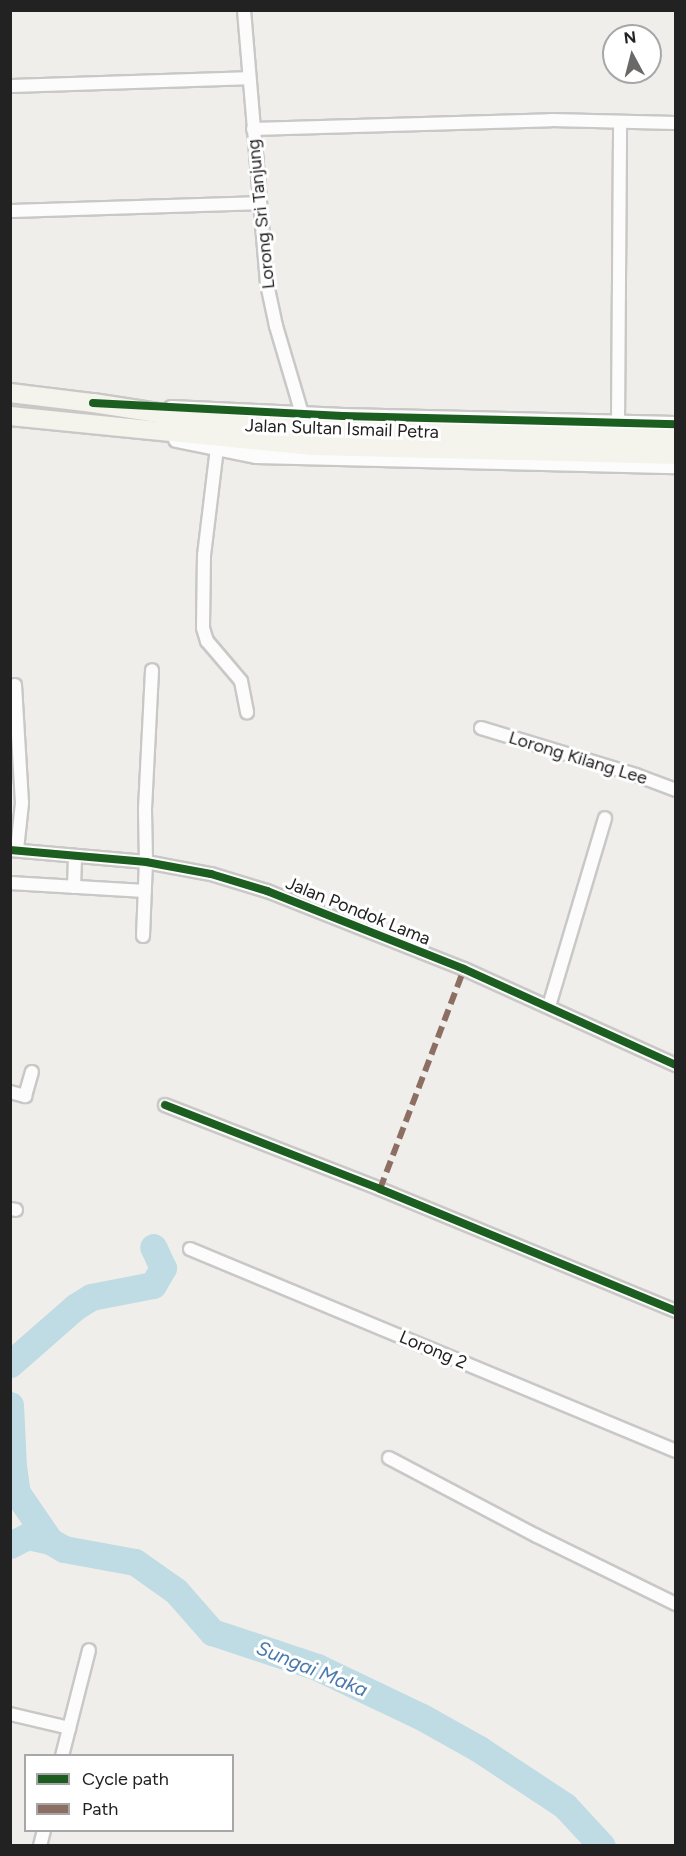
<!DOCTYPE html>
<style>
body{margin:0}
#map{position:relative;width:686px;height:1856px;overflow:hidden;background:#f0eeeb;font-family:Figtree,sans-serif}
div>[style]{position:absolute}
.river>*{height:27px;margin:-13.5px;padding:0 13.5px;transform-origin:13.5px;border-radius:13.5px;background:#bfdbe3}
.roads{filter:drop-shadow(2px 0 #c9c8c7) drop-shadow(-2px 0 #c9c8c7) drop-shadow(0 2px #c9c8c7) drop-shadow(0 -2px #c9c8c7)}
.minor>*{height:12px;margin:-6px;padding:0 6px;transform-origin:6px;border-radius:6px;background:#fdfcfc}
.tertiary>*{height:15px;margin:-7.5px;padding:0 7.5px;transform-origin:7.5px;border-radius:7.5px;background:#fdfcfc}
.secondary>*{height:18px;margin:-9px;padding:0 9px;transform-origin:9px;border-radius:9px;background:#f4f4ed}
.quiet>*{height:6px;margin-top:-3px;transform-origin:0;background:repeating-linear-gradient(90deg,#8d6e63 0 12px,transparent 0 18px)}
.cycleway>*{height:8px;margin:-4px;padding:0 4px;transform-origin:4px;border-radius:4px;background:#1b5e20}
span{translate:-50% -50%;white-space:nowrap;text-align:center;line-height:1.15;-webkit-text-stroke:6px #fff;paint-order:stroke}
.street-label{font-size:18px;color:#222}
.water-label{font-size:20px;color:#4a7aab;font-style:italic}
.frame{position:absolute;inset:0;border:12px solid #222;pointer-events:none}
.legend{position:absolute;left:24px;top:1754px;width:210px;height:78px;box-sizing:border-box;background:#fff;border:2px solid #a7a7a7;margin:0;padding:8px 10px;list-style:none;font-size:18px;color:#222}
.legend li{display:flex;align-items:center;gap:12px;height:30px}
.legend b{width:30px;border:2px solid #a7a7a7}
.north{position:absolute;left:602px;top:24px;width:60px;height:60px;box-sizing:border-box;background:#fff;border:2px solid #a7a7a7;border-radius:50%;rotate:353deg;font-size:16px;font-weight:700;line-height:24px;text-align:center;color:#222}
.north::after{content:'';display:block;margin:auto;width:21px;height:27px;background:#6a6968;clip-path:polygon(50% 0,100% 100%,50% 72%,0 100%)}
</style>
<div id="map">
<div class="river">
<div style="left:10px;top:1364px;width:86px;rotate:-41.2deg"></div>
<div style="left:75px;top:1307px;width:19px;rotate:-32deg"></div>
<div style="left:91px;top:1297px;width:63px;rotate:-11deg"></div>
<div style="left:153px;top:1285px;width:20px;rotate:-60deg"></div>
<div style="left:163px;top:1268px;width:23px;rotate:-115deg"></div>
<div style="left:10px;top:1405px;width:61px;rotate:87.2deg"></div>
<div style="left:13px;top:1466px;width:27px;rotate:82deg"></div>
<div style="left:17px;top:1493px;width:58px;rotate:55.5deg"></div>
<div style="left:10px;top:1545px;width:20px;rotate:-27deg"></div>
<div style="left:28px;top:1536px;width:23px;rotate:13deg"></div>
<div style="left:50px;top:1541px;width:16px;rotate:30deg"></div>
<div style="left:64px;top:1549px;width:72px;rotate:10.4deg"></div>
<div style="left:135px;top:1562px;width:50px;rotate:35.3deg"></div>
<div style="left:176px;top:1591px;width:55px;rotate:48.7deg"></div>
<div style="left:212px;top:1632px;width:111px;rotate:18.4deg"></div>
<div style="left:317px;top:1667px;width:116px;rotate:25.5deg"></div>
<div style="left:422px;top:1717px;width:65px;rotate:29.3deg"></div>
<div style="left:479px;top:1749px;width:103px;rotate:33.5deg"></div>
<div style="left:565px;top:1806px;width:54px;rotate:47.2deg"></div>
</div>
<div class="roads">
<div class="minor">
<div style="left:244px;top:10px;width:275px;rotate:85.2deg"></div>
<div style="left:267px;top:284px;width:43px;rotate:77.9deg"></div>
<div style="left:276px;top:326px;width:92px;rotate:73.5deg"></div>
<div style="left:10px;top:86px;width:238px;rotate:-1.9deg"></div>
<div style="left:253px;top:129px;width:298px;rotate:-1.7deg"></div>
<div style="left:551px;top:120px;width:125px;rotate:1.4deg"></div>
<div style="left:10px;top:211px;width:248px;rotate:-1.8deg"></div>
<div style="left:618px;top:423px;width:300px;rotate:-89.6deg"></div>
<div style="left:217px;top:448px;width:108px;rotate:96.9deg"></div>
<div style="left:204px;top:555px;width:73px;rotate:90.8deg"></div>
<div style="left:203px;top:628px;width:14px;rotate:73deg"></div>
<div style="left:207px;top:641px;width:52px;rotate:49.6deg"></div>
<div style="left:241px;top:681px;width:32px;rotate:79deg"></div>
<div style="left:15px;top:685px;width:118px;rotate:86.6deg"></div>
<div style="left:22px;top:803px;width:47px;rotate:96.1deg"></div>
<div style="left:481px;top:728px;width:162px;rotate:16.9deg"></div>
<div style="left:636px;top:775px;width:43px;rotate:20.6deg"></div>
<div style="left:10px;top:850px;width:137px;rotate:5deg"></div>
<div style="left:146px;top:862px;width:66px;rotate:10.5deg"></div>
<div style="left:211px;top:874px;width:59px;rotate:16.9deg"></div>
<div style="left:267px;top:891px;width:212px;rotate:21.6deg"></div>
<div style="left:464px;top:969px;width:233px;rotate:24.4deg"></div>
<div style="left:10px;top:883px;width:135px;rotate:3.4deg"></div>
<div style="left:74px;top:887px;width:31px;rotate:-88deg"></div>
<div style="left:143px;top:936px;width:74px;rotate:-87.7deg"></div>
<div style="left:146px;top:862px;width:53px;rotate:-91.1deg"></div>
<div style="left:145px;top:809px;width:139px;rotate:-87.1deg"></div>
<div style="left:549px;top:1006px;width:196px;rotate:-73.4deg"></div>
<div style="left:10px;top:1092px;width:16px;rotate:15deg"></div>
<div style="left:25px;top:1096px;width:25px;rotate:-74deg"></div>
<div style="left:165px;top:1105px;width:231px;rotate:21.3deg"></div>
<div style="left:380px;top:1189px;width:320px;rotate:22.4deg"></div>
<div style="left:10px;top:1209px;width:6px;rotate:9deg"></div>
<div style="left:190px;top:1249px;width:526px;rotate:22.57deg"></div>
<div style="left:389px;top:1458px;width:167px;rotate:27.8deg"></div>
<div style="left:537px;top:1536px;width:155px;rotate:26.1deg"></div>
<div style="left:10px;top:1714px;width:61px;rotate:13.3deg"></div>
<div style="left:62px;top:1756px;width:109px;rotate:-75.7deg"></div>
<div style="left:40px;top:1846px;width:16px;rotate:-76deg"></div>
</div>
<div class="tertiary">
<div style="left:171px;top:408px;width:172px;rotate:2.7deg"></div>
<div style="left:343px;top:416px;width:333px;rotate:1.4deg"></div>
<div style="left:176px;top:439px;width:82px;rotate:11.3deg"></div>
<div style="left:256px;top:455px;width:420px;rotate:1.4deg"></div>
</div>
<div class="secondary">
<div style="left:10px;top:393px;width:84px;rotate:6.9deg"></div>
<div style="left:93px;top:403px;width:137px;rotate:8.8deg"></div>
<div style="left:228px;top:424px;width:85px;rotate:4deg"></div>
<div style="left:313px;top:430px;width:363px;rotate:1.4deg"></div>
<div style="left:10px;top:416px;width:303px;rotate:5.7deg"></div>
<div style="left:312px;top:446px;width:364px;rotate:1.4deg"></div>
</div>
</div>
<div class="quiet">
<div style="left:380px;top:1189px;width:235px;rotate:-69.1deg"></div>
</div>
<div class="cycleway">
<div style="left:93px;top:403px;width:250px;rotate:3deg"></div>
<div style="left:343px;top:416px;width:333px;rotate:1.4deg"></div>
<div style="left:10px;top:850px;width:137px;rotate:5deg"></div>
<div style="left:146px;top:862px;width:66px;rotate:10.5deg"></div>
<div style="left:211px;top:874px;width:59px;rotate:16.9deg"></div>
<div style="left:267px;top:891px;width:212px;rotate:21.6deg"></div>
<div style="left:464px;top:969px;width:233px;rotate:24.4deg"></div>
<div style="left:165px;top:1105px;width:231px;rotate:21.3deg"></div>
<div style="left:380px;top:1189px;width:320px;rotate:22.4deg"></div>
</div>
<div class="street-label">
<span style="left:261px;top:214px;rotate:-96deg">Lorong Sri Tanjung</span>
<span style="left:342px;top:429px;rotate:2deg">Jalan Sultan Ismail Petra</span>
<span style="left:578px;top:758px;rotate:17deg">Lorong Kilang Lee</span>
<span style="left:358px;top:911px;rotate:22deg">Jalan Pondok Lama</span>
<span style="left:433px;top:1350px;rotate:23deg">Lorong 2</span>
</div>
<div class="water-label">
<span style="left:312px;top:1669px;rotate:22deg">Sungai Maka</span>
</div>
<div class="frame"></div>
<ul class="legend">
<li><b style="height:8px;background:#1b5e20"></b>Cycle path</li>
<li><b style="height:8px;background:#8d6e63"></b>Path</li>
</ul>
<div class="north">N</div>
</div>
